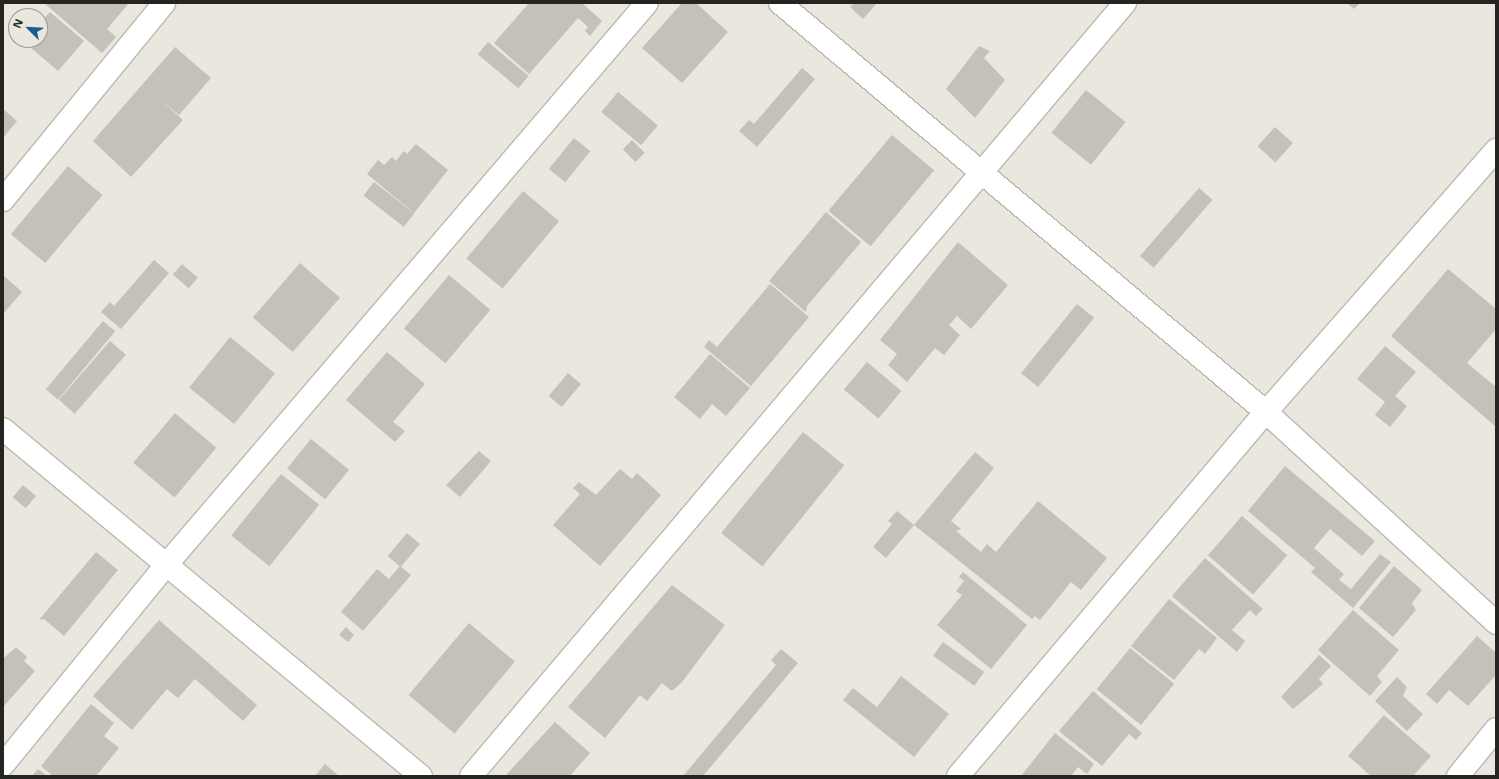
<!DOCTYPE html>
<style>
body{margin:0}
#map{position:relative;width:1499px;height:779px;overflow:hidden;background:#e9e7de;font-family:"Open Sans",sans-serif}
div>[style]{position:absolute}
.building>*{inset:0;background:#c3c1b8;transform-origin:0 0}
.roads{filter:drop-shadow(1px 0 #bcbab1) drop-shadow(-1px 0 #bcbab1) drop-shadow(0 1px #bcbab1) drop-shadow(0 -1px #bcbab1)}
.minor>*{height:22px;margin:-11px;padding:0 11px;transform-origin:11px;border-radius:11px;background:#fff}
span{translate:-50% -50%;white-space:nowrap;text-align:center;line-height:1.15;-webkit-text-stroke:3.5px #e9e7de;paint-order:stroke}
.frame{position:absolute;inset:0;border:4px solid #252420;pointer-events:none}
.north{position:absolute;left:8px;top:8px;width:40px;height:40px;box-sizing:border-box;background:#e9e7de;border:1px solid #9b9992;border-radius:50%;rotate:294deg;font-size:11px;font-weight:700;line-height:16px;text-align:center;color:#252420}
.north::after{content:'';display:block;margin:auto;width:14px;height:18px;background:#1c5c92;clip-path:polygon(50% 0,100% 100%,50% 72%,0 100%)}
</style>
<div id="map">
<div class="building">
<div style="clip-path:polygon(44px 3px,129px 3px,107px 29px,116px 37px,102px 53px)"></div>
<div style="clip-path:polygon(529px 3px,582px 3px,602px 21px,590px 36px,585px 31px,588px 27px,578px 18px,529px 74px,494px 43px)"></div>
<div style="clip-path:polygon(682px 3px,696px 3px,728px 32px,682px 83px,642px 48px)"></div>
<div style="clip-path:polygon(854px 3px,877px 3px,863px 19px,850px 7px)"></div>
<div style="clip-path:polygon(1347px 3px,1360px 3px,1354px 9px)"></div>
<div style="clip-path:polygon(50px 12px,84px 41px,58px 71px,24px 42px,40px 40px,40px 23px)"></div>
<div style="left:488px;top:42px;width:53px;height:16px;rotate:40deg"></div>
<div style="clip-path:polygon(979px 46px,990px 51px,984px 58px,1005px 80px,975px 118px,946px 89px)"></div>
<div style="clip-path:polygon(175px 47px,211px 78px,179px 115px,159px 98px,183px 120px,131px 177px,93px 141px)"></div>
<div style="clip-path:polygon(802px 68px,815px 79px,757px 147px,739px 131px,749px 120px,754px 124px)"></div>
<div style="left:1086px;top:90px;width:51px;height:55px;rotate:39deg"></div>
<div style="left:618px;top:92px;width:52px;height:26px;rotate:40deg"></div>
<div style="clip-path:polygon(3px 109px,17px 121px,3px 138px)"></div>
<div style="left:1275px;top:127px;width:24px;height:26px;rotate:42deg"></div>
<div style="left:892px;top:135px;width:55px;height:99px;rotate:40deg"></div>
<div style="left:574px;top:138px;width:21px;height:40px;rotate:39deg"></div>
<div style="left:632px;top:140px;width:18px;height:13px;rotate:45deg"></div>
<div style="clip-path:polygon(416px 144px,448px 170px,414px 213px,367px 174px,378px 160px,384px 165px,392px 157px,396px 161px,404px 151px,407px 154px)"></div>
<div style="left:68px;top:166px;width:45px;height:89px;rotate:40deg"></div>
<div style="left:374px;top:182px;width:51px;height:17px;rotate:38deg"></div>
<div style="left:1199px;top:188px;width:18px;height:90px;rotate:41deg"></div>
<div style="left:523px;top:191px;width:47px;height:88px;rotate:40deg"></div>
<div style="clip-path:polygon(826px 212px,861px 242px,807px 306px,806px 312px,769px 281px)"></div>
<div style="clip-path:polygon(958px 242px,1008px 285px,971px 329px,957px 316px,949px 325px,960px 335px,944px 355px,935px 348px,907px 382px,888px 365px,897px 354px,880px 340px)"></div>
<div style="clip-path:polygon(154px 260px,169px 273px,121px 329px,101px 312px,110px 302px,114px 306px)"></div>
<div style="left:300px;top:263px;width:53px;height:72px;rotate:41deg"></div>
<div style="left:182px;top:264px;width:21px;height:14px;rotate:41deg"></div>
<div style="clip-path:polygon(1448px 269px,1496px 309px,1496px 329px,1467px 363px,1496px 387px,1496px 427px,1391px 336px)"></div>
<div style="clip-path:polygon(3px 275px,22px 292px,3px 314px)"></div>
<div style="left:449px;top:275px;width:54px;height:70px;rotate:40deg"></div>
<div style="clip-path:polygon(770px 284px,809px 317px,751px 386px,704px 347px,709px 340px,717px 347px)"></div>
<div style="left:1077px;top:304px;width:22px;height:89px;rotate:39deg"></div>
<div style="left:103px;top:321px;width:16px;height:89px;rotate:40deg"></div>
<div style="left:230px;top:337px;width:58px;height:65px;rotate:39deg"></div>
<div style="left:110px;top:341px;width:21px;height:78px;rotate:41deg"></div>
<div style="clip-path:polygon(1385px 346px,1416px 372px,1395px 396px,1407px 406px,1390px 427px,1375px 415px,1385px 402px,1357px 379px)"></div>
<div style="clip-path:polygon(387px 352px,425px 384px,393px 422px,405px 431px,395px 442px,346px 400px)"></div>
<div style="clip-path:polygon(710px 354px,750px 388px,726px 416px,712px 404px,700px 419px,674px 397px)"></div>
<div style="left:867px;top:362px;width:45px;height:36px;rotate:40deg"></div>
<div style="left:568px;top:373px;width:17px;height:30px;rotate:40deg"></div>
<div style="left:175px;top:413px;width:54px;height:65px;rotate:40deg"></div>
<div style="left:803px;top:432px;width:53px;height:130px;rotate:39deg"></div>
<div style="left:311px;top:439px;width:49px;height:38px;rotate:39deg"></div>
<div style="clip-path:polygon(479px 451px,491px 461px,460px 497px,446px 485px)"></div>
<div style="clip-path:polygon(975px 452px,994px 468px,951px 521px,961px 529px,956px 531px,981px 552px,987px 544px,996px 552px,1038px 501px,1107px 558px,1081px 590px,1071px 582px,1040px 620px,1035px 616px,1032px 619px,914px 525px,886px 558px,873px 547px,892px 524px,888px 521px,897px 511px,914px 525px)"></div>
<div style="clip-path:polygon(1285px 466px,1375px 541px,1362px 556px,1330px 529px,1314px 548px,1344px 574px,1339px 580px,1351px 589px,1380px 554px,1391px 562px,1353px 608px,1311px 572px,1315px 568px,1248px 511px)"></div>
<div style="clip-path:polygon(620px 469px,632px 479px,637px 473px,661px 495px,600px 566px,553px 525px,580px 494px,573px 488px,579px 482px,596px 495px)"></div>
<div style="left:281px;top:474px;width:49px;height:79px;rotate:39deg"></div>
<div style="left:23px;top:485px;width:17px;height:16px;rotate:40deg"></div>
<div style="left:1242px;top:516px;width:60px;height:52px;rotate:41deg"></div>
<div style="left:407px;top:533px;width:17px;height:30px;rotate:40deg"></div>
<div style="clip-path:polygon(96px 552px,118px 570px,64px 636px,44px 619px,39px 620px)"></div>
<div style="clip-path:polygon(1205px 558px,1263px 609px,1256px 616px,1250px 610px,1232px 630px,1245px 641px,1237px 652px,1172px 596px)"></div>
<div style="clip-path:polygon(400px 566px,411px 575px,363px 631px,341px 612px,377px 569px,389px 579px)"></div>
<div style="clip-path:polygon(1394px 566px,1422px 590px,1412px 603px,1416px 610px,1393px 637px,1359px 608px)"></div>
<div style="clip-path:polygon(963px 572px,1027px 625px,991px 669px,937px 625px,962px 595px,956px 591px,964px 581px,959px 577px)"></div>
<div style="clip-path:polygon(672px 585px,725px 625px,682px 682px,672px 691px,662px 683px,647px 701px,640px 695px,605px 738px,568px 707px)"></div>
<div style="clip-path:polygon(1169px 599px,1217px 638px,1205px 654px,1199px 649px,1174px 680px,1131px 646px)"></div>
<div style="clip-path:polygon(1353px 610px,1399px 650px,1377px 676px,1382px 682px,1370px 696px,1318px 650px)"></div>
<div style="clip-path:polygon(159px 620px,257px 705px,243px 721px,195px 679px,178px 698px,167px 689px,132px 730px,93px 696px)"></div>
<div style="left:469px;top:623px;width:60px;height:94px;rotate:40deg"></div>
<div style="clip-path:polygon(346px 627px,354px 635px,348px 642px,339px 635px)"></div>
<div style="clip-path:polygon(1477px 636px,1496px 653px,1496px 675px,1468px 706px,1449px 690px,1437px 704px,1426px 694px)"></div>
<div style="left:943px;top:642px;width:51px;height:17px;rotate:36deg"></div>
<div style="clip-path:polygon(16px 647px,27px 657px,24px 661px,35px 671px,3px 707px,3px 659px)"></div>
<div style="left:1130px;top:648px;width:57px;height:53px;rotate:39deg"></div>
<div style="clip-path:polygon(781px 649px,798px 663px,703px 776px,683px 776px,776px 665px,771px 660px)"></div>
<div style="clip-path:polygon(1319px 655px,1331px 666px,1319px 679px,1323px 684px,1293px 709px,1281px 697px)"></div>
<div style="clip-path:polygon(901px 676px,949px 714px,914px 757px,843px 700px,853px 688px,877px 707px)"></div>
<div style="clip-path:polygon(1397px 677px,1407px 687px,1403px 696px,1423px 714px,1407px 731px,1375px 701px)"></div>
<div style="clip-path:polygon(1093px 691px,1142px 733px,1136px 740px,1129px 734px,1102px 766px,1059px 731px)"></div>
<div style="clip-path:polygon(91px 704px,114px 723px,104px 736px,119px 748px,96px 776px,53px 776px,41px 766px)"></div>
<div style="clip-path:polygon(1384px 715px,1431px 756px,1413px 776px,1371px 776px,1348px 756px)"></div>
<div style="clip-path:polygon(555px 722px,590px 753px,570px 776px,506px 775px)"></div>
<div style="clip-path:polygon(1055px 733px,1094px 764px,1087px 774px,1078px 767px,1071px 776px,1021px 776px)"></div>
<div style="clip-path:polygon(325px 764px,339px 776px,315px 776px)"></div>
<div style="clip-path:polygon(38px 769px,47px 776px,32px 776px)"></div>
</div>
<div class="roads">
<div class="minor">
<div style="left:780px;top:3px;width:635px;rotate:40.08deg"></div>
<div style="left:1266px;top:412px;width:312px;rotate:42.5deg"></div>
<div style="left:3px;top:200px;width:254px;rotate:-50.7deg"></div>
<div style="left:3px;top:429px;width:543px;rotate:39.7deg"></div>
<div style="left:3px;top:765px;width:259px;rotate:-50.8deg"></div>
<div style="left:167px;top:564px;width:738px;rotate:-49.45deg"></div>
<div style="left:471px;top:776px;width:1013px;rotate:-49.77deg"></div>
<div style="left:958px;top:776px;width:477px;rotate:-49.8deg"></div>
<div style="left:1266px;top:412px;width:349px;rotate:-48.7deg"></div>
<div style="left:1458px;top:776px;width:60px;rotate:-51deg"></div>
</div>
</div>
<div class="frame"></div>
<div class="north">N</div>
</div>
